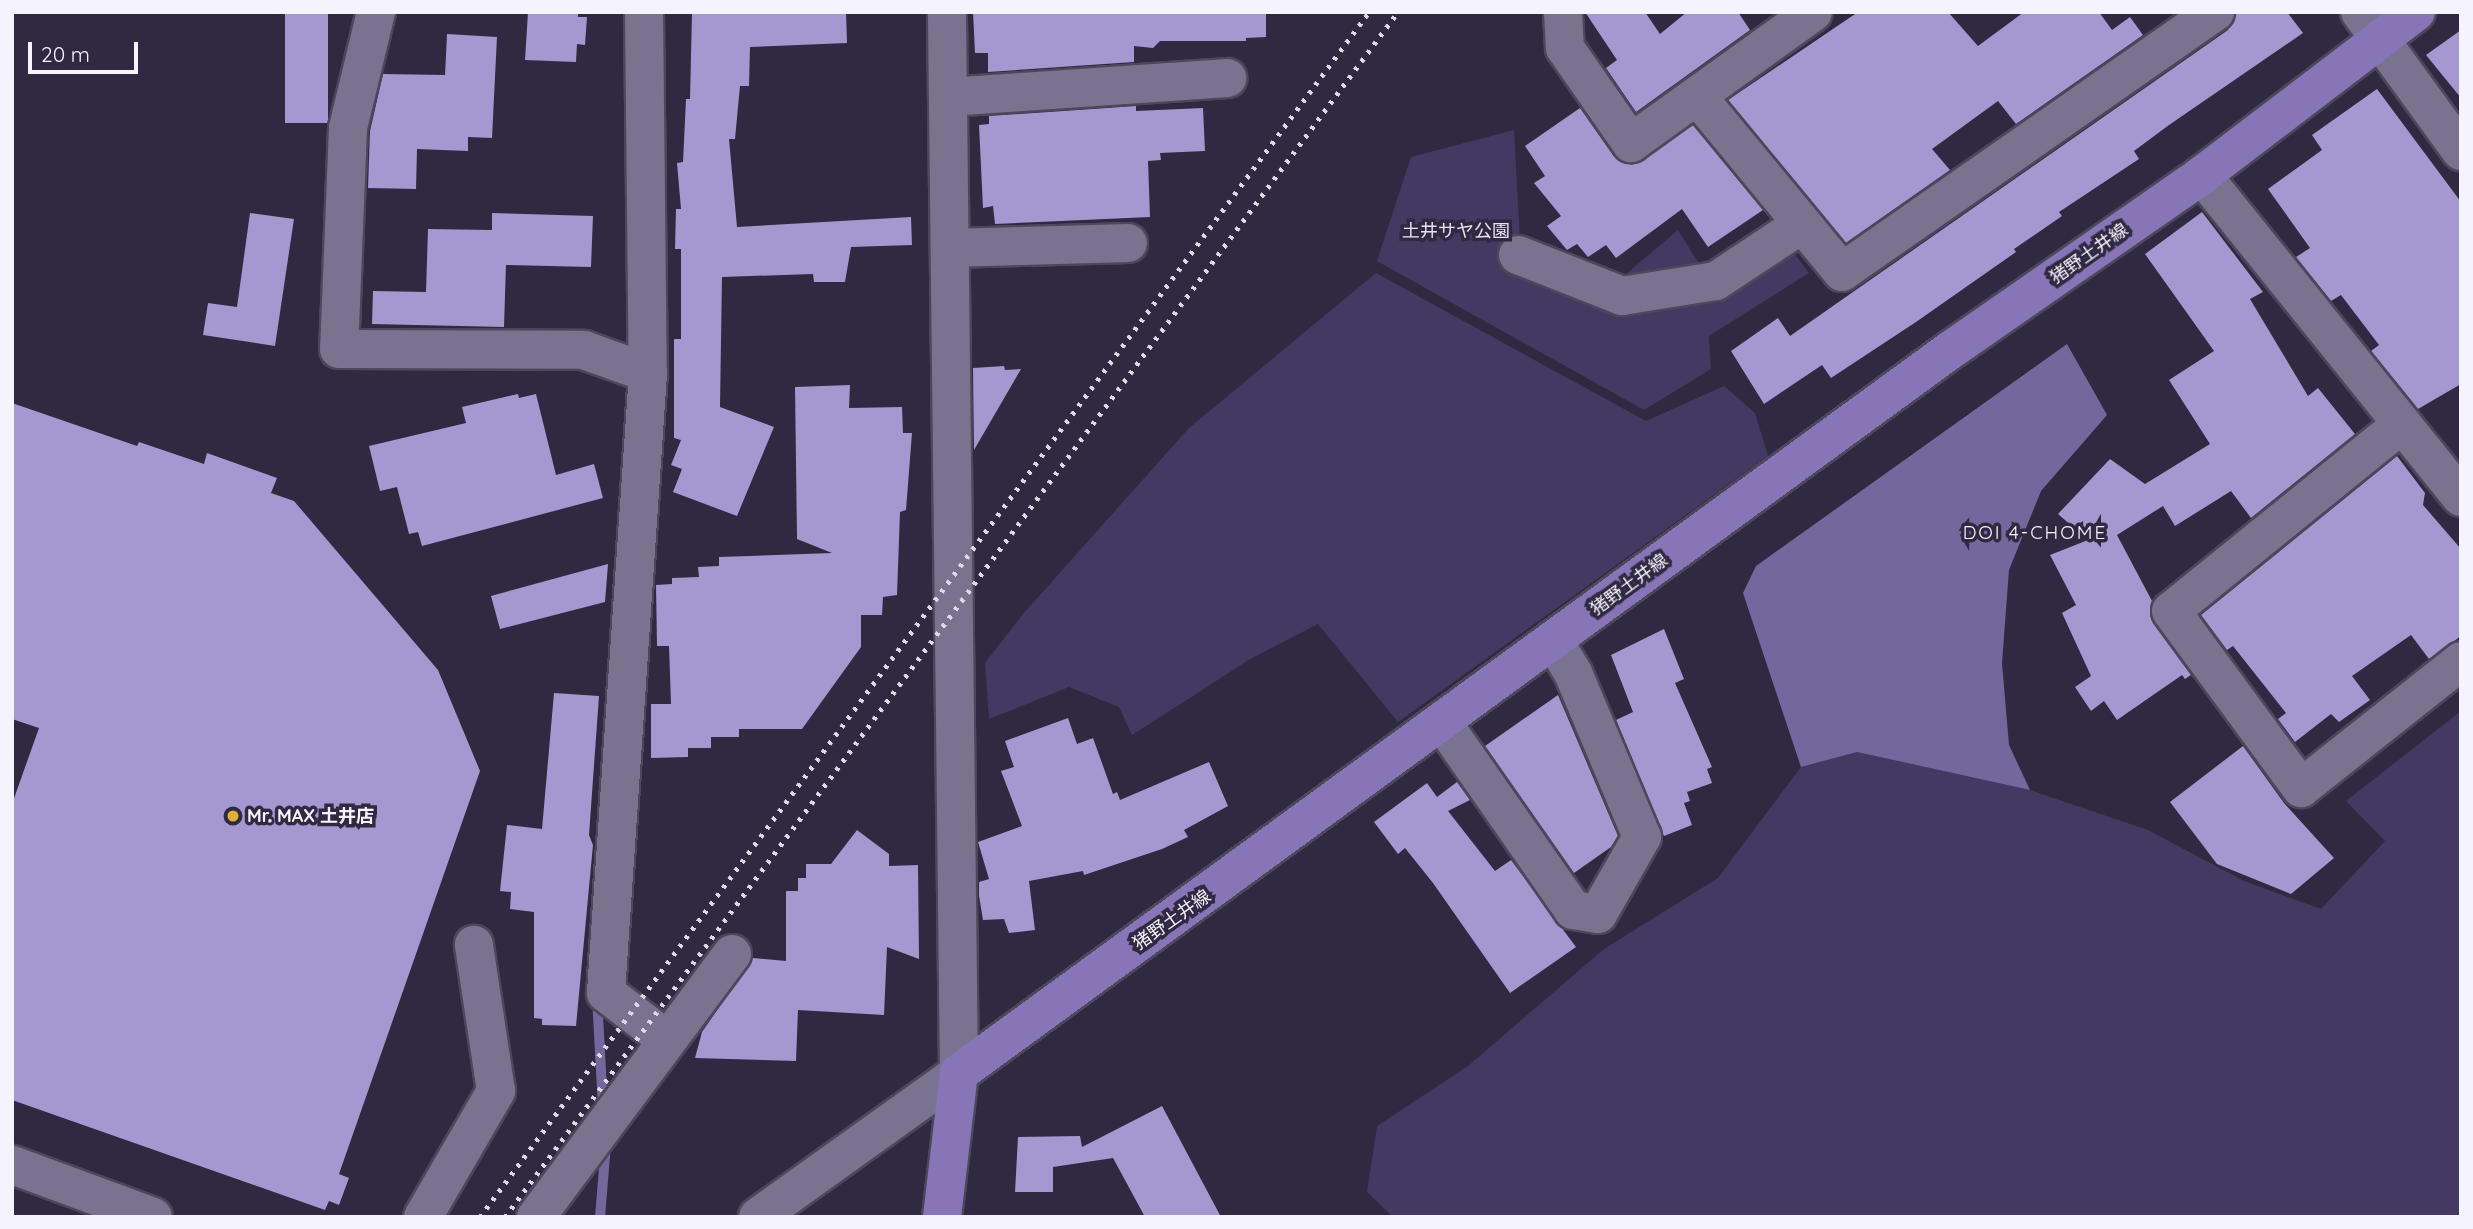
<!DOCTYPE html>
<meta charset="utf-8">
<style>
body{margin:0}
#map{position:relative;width:2473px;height:1229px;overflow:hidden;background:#2f2941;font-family:Quicksand,"Noto Sans JP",sans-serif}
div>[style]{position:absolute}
.green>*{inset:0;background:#443962}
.water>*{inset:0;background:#74679d}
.stream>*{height:10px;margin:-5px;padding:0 5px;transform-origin:5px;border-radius:5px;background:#74679d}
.building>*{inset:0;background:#a597d0;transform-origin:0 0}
.roads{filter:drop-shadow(2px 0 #4c475b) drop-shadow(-2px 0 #4c475b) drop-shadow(0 2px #4c475b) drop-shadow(0 -2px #4c475b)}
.minor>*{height:38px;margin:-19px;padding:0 19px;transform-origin:19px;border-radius:19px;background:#797390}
.major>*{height:38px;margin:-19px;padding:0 19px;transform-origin:19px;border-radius:19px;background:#8775b8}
.rail>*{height:5px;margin-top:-2.5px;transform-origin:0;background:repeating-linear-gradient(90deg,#dcdae6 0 3.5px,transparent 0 10.5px)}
.dots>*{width:19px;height:19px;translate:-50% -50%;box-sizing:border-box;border:4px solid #2f2941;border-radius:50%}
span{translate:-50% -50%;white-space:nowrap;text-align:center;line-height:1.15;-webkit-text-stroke:7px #2f2941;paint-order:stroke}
.park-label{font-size:18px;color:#e5e1f2}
.street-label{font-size:18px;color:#f5f3fd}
.poi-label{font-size:18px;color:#f5f3fd;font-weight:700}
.left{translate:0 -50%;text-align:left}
.neighbourhood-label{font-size:19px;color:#f5f3fd;letter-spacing:2px}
.frame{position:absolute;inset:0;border:14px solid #f5f3fd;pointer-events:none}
.scale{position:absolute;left:28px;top:42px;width:110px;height:32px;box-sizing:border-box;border:4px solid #f5f3fd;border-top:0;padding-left:9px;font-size:21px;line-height:24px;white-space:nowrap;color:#f5f3fd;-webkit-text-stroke:5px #2f2941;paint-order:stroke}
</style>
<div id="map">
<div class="green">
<div style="clip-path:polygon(1514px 130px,1520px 240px,1625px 275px,1678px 230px,1701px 267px,1773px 225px,1809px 273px,1709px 336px,1711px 369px,1644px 410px,1377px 261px,1411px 157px)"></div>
<div style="clip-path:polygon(1376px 273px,1646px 421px,1724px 386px,1755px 413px,1768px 456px,1398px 722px,1318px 624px,1252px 658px,1132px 735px,1119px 707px,1069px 687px,989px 719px,985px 663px,1023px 614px,1189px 428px)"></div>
<div style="clip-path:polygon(2461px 711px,2461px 1217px,1393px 1217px,1367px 1192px,1377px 1126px,1468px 1066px,1604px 949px,1718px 878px,1801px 767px,1857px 752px,2030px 790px,2148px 830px,2244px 881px,2321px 909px,2385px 841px,2346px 801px)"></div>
</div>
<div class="water">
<div style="clip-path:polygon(2067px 344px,2107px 415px,2041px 491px,2009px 570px,2002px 663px,2009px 745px,2030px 790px,1857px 752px,1801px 767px,1743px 593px,1756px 566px)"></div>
</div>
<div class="stream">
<div style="left:597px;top:997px;width:110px;rotate:86.9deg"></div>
<div style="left:600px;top:1217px;width:73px;rotate:-85.3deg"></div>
</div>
<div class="building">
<div style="left:285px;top:12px;width:43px;height:111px"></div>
<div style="clip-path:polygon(528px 12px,578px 12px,578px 17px,587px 17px,585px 45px,577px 44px,576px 62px,525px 60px)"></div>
<div style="clip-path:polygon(692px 12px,846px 12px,847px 43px,750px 47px,749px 86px,740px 86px,735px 139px,729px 139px,737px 227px,911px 217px,912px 245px,851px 247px,845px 282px,814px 282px,813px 274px,722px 277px,720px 407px,774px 427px,737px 516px,673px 492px,682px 469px,671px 465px,681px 440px,674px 438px,674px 339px,681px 339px,681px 249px,675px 249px,676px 209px,681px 209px,677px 163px,683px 162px,686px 99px,690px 99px)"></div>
<div style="clip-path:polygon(973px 12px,1266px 12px,1266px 37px,1246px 38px,1246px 41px,1160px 41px,1153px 48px,1134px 46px,1134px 62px,988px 72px,988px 53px,975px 53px)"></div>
<div style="clip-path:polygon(1585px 12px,1645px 12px,1660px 34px,1687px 12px,1738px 12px,1750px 30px,1636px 112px,1606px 68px,1617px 60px)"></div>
<div style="clip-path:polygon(1858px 12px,1948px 12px,1978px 46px,2024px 12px,2099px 12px,2112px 30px,2130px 17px,2143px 35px,2016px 124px,1998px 101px,1932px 149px,1950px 170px,1846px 243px,1728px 100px)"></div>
<div style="clip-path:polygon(2237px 12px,2287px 12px,2303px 33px,2169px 125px,2134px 151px,2139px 159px,2059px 212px,2062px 216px,2014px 249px,2016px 252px,1916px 322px,1831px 378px,1822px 365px,1764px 404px,1731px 351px,1778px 318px,1790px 336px,2228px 30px)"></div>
<div style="clip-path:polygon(2461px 30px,2461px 98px,2426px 55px)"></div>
<div style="clip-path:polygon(447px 34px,497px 37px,492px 138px,468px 137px,468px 151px,417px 149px,416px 189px,368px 188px,370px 131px,383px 74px,445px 75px)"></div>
<div style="clip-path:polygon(2377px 89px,2461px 202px,2461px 384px,2418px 409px,2371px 351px,2379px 345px,2341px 295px,2331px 301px,2296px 257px,2310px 248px,2268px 189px,2322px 150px,2312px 135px)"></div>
<div style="clip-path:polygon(1136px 106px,1136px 111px,1203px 108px,1205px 151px,1160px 153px,1161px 160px,1148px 161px,1150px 217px,995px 224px,993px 206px,983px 208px,979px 125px,989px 124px,989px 116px)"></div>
<div style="clip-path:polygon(1580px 108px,1613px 155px,1632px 165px,1693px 125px,1763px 210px,1708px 247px,1682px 209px,1616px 258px,1606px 245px,1588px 257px,1577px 244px,1567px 250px,1547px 226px,1561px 216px,1534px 183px,1545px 176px,1525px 146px)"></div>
<div style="clip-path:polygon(2202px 212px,2263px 292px,2250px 299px,2308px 396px,2318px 388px,2355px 434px,2251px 518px,2231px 491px,2175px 526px,2163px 506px,2117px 535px,2152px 601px,2153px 623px,2191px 675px,2185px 679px,2182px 675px,2117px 720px,2104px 701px,2091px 711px,2075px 687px,2091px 676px,2062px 613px,2076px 605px,2050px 555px,2088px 540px,2058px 514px,2110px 459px,2145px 484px,2210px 444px,2169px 380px,2214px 351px,2145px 254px)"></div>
<div style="clip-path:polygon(250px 213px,294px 219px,275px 346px,203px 335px,208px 303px,237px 307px)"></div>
<div style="clip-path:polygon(492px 213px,593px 216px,591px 267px,506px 265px,504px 327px,372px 324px,373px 291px,426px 292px,428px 229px,492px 230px)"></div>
<div style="clip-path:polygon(1004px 366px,1005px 370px,1021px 369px,974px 450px,973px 368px)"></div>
<div style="clip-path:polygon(850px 385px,849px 408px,902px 407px,903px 433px,912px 433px,906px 510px,900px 512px,897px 595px,883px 597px,882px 615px,861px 615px,861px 647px,802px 729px,739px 729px,739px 737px,711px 737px,711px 748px,688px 748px,688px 757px,651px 758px,651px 704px,671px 704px,669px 646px,657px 646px,656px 585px,672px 584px,672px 578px,699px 577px,698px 567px,719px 566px,719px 557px,832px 553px,797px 539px,795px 387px)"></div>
<div style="clip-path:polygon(518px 394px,519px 398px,536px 394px,556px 475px,594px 464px,603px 498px,422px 546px,418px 532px,409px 534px,397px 487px,380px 491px,369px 446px,466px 423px,462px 407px)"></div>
<div style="clip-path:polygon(12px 403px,137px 446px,139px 442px,204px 464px,207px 453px,277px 478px,271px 493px,294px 501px,438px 670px,480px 771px,339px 1174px,349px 1178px,339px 1205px,329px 1201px,325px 1210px,12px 1100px,12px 804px,39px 728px,12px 719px)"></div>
<div style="clip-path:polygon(2397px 456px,2425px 493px,2423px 505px,2461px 549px,2461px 636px,2429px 659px,2411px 635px,2352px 676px,2370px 700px,2339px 722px,2331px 714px,2295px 742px,2278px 719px,2286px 713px,2233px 646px,2227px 650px,2201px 615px)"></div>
<div style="clip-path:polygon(608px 564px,605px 602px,500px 629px,491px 596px)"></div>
<div style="clip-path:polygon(1664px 629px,1684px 679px,1675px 683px,1712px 767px,1707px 769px,1712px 783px,1687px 792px,1690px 801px,1684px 803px,1692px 825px,1664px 836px,1616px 720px,1633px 712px,1611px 655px)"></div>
<div style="clip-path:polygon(554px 693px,599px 696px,589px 835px,593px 845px,576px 1026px,542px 1025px,542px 1019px,534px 1018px,534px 912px,510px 909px,511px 892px,500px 891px,507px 825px,542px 829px)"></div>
<div style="clip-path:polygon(1558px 695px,1618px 836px,1611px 847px,1574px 873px,1485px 746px)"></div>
<div style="clip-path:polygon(1068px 718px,1077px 744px,1093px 738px,1113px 794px,1117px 792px,1120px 800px,1209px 762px,1228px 806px,1184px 830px,1188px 837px,1162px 849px,1084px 875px,1083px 871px,1029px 881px,1035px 930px,1009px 933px,1004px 919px,983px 920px,979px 896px,979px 882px,989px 879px,978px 842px,1022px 826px,1001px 771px,1014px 767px,1005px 741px)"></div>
<div style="clip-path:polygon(2243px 746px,2284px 803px,2334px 858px,2291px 894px,2217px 864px,2170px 802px)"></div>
<div style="clip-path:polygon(1457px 782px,1470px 800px,1448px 811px,1495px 871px,1511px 860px,1576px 947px,1510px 993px,1433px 883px,1405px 848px,1398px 854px,1374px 822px,1427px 783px,1437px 797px)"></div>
<div style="clip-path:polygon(857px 830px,889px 854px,889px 866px,918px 865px,919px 959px,887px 947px,884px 1015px,798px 1010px,796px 1061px,695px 1058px,702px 1032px,753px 958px,786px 961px,786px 891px,798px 891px,798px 878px,806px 878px,806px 864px,831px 864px)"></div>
<div style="clip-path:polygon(1162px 1106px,1221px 1217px,1145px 1217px,1113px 1158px,1053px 1167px,1053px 1192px,1015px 1192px,1018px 1137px,1080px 1136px,1082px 1147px)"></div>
</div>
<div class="roads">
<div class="minor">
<div style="left:376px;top:12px;width:119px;rotate:103.6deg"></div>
<div style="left:348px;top:128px;width:221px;rotate:92.3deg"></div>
<div style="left:339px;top:349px;width:245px;rotate:0.2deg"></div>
<div style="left:584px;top:350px;width:68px;rotate:19.8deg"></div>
<div style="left:644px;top:12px;width:361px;rotate:89.4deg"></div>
<div style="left:648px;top:373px;width:621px;rotate:93.88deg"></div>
<div style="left:606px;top:993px;width:76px;rotate:37.5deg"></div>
<div style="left:1563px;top:12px;width:36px;rotate:87deg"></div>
<div style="left:1565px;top:48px;width:116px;rotate:55.2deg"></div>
<div style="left:1631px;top:143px;width:224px;rotate:-35.7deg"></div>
<div style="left:2360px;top:12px;width:172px;rotate:54deg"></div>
<div style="left:1697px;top:96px;width:228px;rotate:50.5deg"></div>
<div style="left:1842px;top:272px;width:455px;rotate:-34.9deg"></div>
<div style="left:949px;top:97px;width:279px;rotate:-3.9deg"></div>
<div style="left:2202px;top:175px;width:413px;rotate:51.2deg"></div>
<div style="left:951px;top:248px;width:177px;rotate:-1.6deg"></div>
<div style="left:1518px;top:255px;width:112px;rotate:21.5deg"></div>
<div style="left:1622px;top:296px;width:95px;rotate:-9.1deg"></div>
<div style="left:1716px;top:281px;width:103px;rotate:-33.5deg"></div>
<div style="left:2402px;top:424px;width:297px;rotate:141deg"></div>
<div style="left:2171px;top:611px;width:220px;rotate:53.7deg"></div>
<div style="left:2301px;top:788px;width:204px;rotate:-38.4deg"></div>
<div style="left:1442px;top:722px;width:229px;rotate:55.1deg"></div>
<div style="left:1573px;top:910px;width:25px;rotate:9deg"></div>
<div style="left:1598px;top:914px;width:89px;rotate:-60.3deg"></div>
<div style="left:1642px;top:837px;width:178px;rotate:-112.8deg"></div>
<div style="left:1573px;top:673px;width:39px;rotate:-121deg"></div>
<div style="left:12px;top:1165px;width:150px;rotate:20.2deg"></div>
<div style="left:423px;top:1217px;width:146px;rotate:-59.9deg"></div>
<div style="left:496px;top:1091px;width:148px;rotate:-98.6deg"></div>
<div style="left:536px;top:1217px;width:328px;rotate:-53.3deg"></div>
<div style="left:758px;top:1217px;width:247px;rotate:-35.6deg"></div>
<div style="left:959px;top:1073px;width:1061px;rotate:-90.65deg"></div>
</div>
<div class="major">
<div style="left:942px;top:1217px;width:145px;rotate:-83.3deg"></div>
<div style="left:959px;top:1073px;width:1229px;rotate:-36.1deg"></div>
<div style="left:1952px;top:349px;width:305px;rotate:-34.8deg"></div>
<div style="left:2202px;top:175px;width:269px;rotate:-37.3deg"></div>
</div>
</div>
<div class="rail">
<div style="left:480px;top:1217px;width:1497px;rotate:-53.58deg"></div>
<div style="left:505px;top:1217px;width:1500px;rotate:-53.46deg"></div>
</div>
<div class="dots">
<div style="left:233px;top:816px;background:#e1af34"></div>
</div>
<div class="park-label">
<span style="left:1456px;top:231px">土井サヤ公園</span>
</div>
<div class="street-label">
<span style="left:2089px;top:254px;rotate:-35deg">猪野土井線</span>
<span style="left:1629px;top:585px;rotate:-36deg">猪野土井線</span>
<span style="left:1172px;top:920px;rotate:-35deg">猪野土井線</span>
</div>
<div class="poi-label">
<span class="left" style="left:247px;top:816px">Mr. MAX 土井店</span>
</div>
<div class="neighbourhood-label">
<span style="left:2035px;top:533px">DOI 4-CHOME</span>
</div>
<div class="frame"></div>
<div class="scale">20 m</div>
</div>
